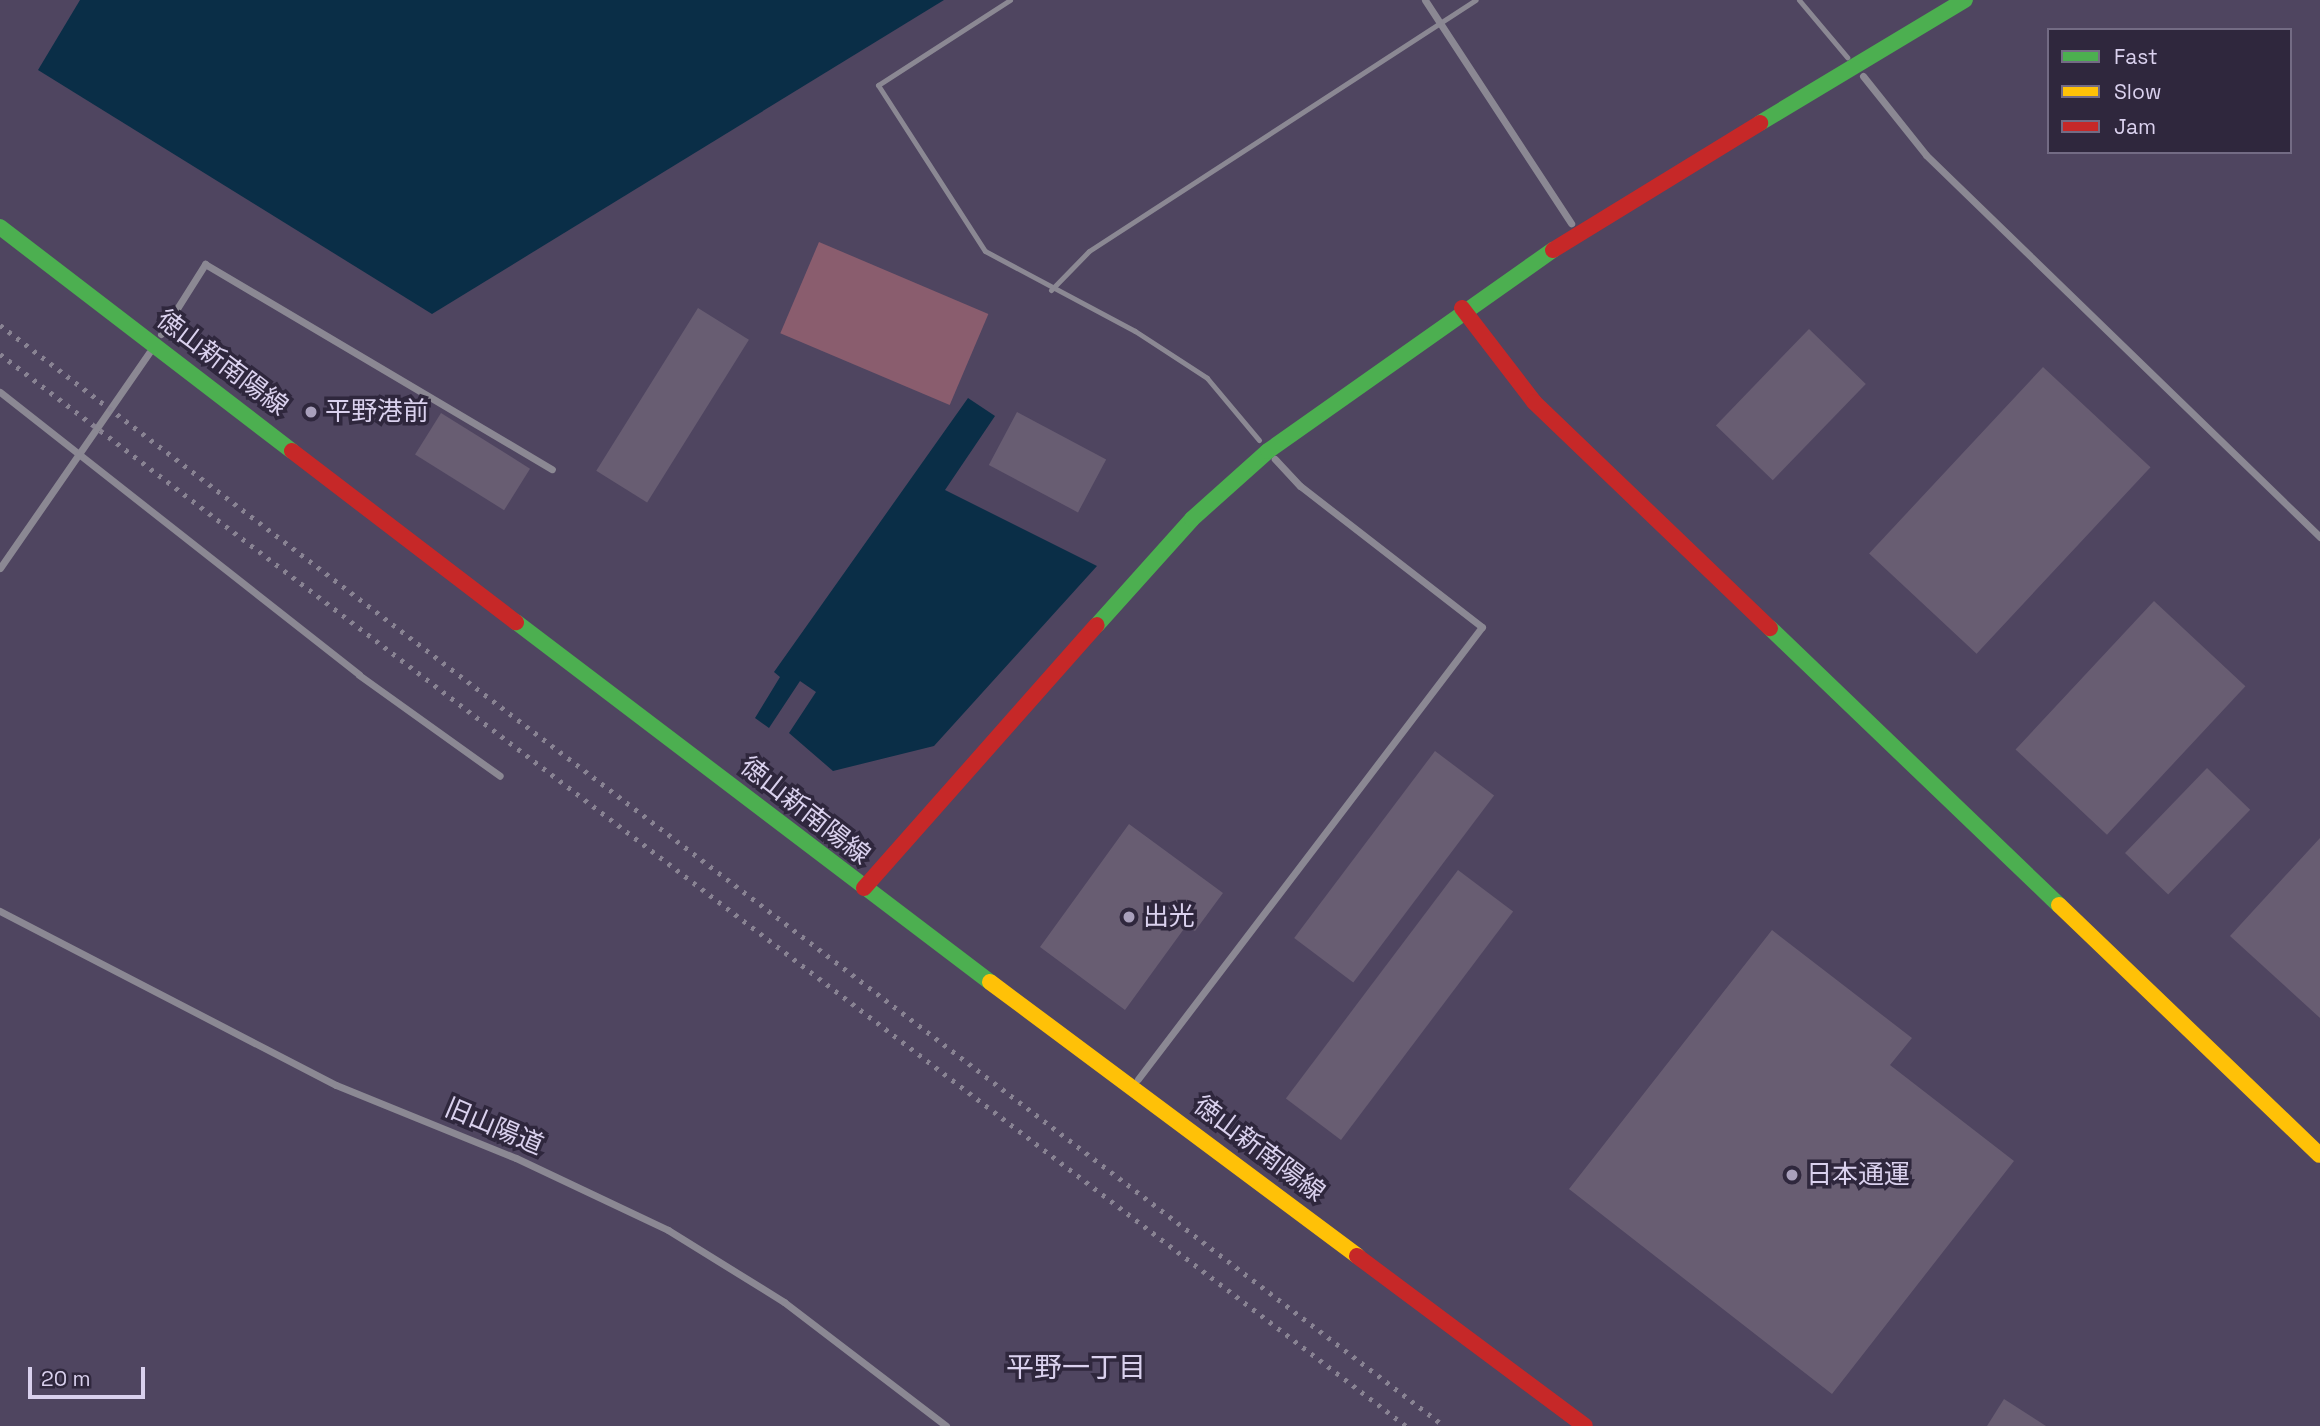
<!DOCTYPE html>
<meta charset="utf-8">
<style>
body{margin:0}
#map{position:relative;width:2320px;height:1426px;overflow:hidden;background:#4f4560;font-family:"Space Grotesk","Noto Sans JP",sans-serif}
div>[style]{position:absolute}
.green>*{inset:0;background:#8a5d6e;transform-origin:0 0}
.water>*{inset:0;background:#0a2e47}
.building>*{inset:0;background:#685d72;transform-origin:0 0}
.lane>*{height:5px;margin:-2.5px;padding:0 2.5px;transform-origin:2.5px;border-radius:2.5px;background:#8b8893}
.street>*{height:7px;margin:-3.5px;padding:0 3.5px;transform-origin:3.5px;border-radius:3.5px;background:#8b8893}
.fast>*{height:16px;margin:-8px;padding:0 8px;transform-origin:8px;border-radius:8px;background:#4caf50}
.slow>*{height:16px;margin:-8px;padding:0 8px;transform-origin:8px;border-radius:8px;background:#ffc107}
.jam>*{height:16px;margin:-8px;padding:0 8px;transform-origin:8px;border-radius:8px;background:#c62828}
.rail>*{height:5px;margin-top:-2.5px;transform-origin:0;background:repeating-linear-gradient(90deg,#898393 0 3.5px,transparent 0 10.5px)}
.dots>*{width:19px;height:19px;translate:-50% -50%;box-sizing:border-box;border:4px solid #2f273d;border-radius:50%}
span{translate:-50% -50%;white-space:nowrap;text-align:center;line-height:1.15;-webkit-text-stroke:7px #2f273d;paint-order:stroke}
.street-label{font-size:26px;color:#dad1ee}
.poi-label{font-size:26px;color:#dad1ee}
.left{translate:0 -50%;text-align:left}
.neighbourhood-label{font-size:28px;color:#dad1ee}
.legend{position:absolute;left:2047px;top:28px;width:245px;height:126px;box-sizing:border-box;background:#2f273d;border:2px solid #736b84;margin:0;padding:9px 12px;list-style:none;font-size:21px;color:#dad1ee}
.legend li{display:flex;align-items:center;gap:14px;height:35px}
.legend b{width:35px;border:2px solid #736b84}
.scale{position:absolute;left:28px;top:1367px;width:117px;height:32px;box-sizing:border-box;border:4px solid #dad1ee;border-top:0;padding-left:9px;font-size:21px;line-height:24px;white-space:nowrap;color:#dad1ee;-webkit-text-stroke:5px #2f273d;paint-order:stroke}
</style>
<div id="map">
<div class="green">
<div style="left:819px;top:242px;width:184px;height:99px;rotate:23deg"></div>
</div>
<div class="water">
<div style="clip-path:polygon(80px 0,944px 0,432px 314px,38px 70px)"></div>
<div style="clip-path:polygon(968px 398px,995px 416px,945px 490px,1097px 566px,934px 746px,833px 771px,789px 733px,816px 692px,800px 681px,769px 728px,755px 718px,780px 677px,774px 672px)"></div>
</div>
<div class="building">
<div style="left:698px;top:308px;width:60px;height:192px;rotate:32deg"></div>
<div style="left:1809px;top:329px;width:79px;height:134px;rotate:44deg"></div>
<div style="left:2043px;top:367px;width:147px;height:255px;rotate:43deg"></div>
<div style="left:1017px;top:412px;width:101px;height:60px;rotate:28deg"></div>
<div style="left:441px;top:413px;width:105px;height:49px;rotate:32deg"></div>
<div style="left:2154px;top:601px;width:125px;height:203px;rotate:43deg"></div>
<div style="left:1435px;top:751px;width:74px;height:234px;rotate:37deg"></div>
<div style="left:2207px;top:768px;width:60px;height:118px;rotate:44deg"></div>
<div style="clip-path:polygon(1129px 824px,1223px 893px,1195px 931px,1186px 926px,1125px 1010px,1040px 947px)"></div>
<div style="clip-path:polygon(2320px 838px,2320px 1018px,2230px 936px)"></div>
<div style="left:1458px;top:870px;width:69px;height:286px;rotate:37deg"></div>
<div style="clip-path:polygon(1772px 930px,1912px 1038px,1890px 1065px,2014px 1161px,1832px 1394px,1569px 1189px)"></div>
<div style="clip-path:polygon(2004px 1399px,2046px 1426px,1987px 1426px)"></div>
</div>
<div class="lane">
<div style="left:1010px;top:0;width:157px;rotate:147.2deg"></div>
<div style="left:878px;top:85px;width:197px;rotate:57.2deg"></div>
<div style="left:985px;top:251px;width:170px;rotate:28.1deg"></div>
<div style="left:1135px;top:331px;width:86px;rotate:33.1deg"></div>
<div style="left:1207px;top:378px;width:81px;rotate:50deg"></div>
<div style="left:1799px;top:0;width:75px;rotate:49.9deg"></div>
<div style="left:1051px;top:290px;width:54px;rotate:-45.7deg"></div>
<div style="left:1089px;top:251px;width:461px;rotate:-33deg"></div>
</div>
<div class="street">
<div style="left:1425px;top:0;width:267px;rotate:56.8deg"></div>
<div style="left:1863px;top:76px;width:101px;rotate:51.4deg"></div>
<div style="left:1926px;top:155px;width:549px;rotate:44.11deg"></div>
<div style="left:161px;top:334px;width:83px;rotate:-57.8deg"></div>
<div style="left:205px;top:264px;width:403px;rotate:30.6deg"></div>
<div style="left:0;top:392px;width:457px;rotate:38.2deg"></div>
<div style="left:359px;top:675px;width:173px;rotate:35.6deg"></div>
<div style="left:0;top:568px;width:262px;rotate:-55.3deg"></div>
<div style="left:0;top:911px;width:378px;rotate:27.4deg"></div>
<div style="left:336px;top:1085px;width:194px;rotate:22.1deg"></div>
<div style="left:516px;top:1158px;width:168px;rotate:25.3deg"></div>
<div style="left:668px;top:1230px;width:137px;rotate:31.8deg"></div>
<div style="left:784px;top:1302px;width:204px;rotate:37.4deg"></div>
<div style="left:1138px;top:1079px;width:568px;rotate:-52.73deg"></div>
<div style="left:1482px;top:627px;width:230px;rotate:-142.2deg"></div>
<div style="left:1300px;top:486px;width:37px;rotate:-133deg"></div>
</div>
<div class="fast">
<div style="left:1760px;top:123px;width:239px;rotate:-31deg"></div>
<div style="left:0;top:227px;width:368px;rotate:37.5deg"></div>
<div style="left:516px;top:622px;width:595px;rotate:37.22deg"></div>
<div style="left:1097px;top:625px;width:142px;rotate:-48.1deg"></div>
<div style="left:1192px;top:519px;width:102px;rotate:-41.8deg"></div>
<div style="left:1268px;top:451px;width:349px;rotate:-35.2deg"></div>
<div style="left:1770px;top:628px;width:400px;rotate:43.8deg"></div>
</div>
<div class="slow">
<div style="left:2059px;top:905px;width:361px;rotate:43.8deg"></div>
<div style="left:990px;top:982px;width:458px;rotate:36.7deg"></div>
</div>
<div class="jam">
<div style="left:1553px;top:250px;width:243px;rotate:-31.5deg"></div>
<div style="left:1462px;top:308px;width:118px;rotate:52.5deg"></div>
<div style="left:1534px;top:402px;width:327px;rotate:43.8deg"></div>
<div style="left:292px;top:451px;width:282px;rotate:37.4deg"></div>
<div style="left:864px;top:888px;width:351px;rotate:-48.5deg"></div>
<div style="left:1357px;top:1256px;width:284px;rotate:36.7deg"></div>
</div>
<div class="rail">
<div style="left:0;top:325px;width:1816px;rotate:37.32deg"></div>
<div style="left:0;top:354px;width:1768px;rotate:37.32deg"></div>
</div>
<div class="dots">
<div style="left:311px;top:412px;background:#a9a0bc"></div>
<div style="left:1129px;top:917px;background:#a9a0bc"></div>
<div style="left:1792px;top:1175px;background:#a9a0bc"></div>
</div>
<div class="street-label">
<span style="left:222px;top:363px;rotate:37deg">徳山新南陽線</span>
<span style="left:805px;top:811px;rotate:38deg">徳山新南陽線</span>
<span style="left:494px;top:1127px;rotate:23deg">旧山陽道</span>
<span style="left:1259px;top:1149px;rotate:37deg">徳山新南陽線</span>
</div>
<div class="poi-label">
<span class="left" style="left:325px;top:412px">平野港前</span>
<span class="left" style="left:1143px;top:917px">出光</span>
<span class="left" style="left:1806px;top:1175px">日本通運</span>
</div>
<div class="neighbourhood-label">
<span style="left:1076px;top:1367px">平野一丁目</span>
</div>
<ul class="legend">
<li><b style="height:9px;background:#4caf50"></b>Fast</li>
<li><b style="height:9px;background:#ffc107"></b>Slow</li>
<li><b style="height:9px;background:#c62828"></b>Jam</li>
</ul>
<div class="scale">20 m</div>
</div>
